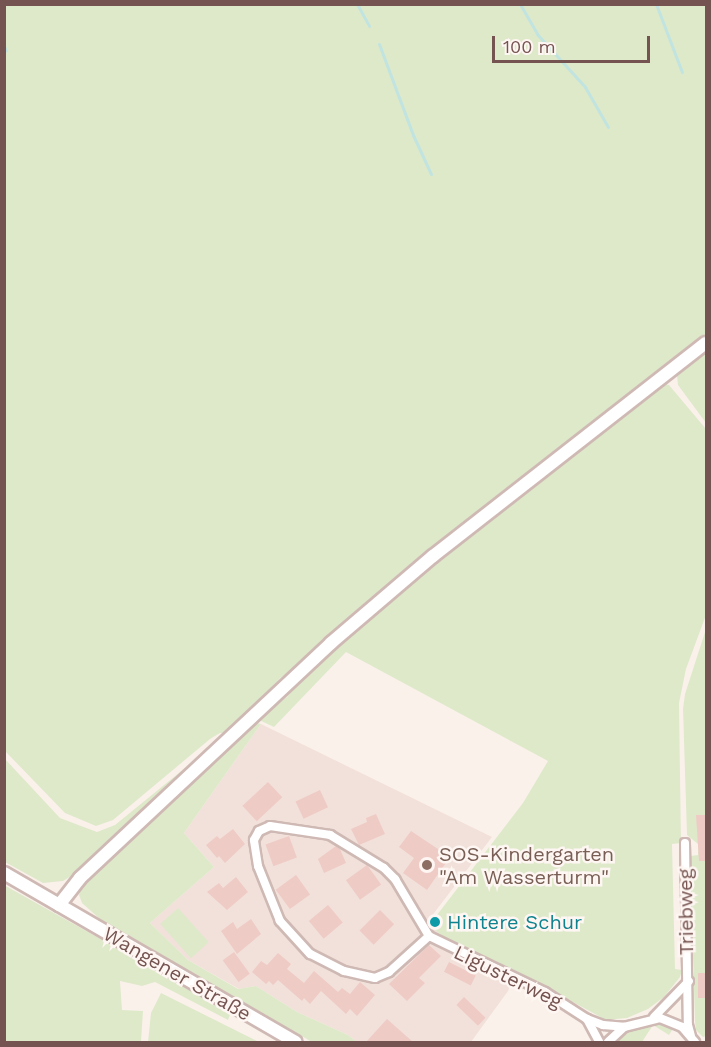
<!DOCTYPE html>
<meta charset="utf-8">
<style>
body{margin:0}
#map{position:relative;width:711px;height:1047px;overflow:hidden;background:#fbf1eb;font-family:"Work Sans",sans-serif}
div>[style]{position:absolute}
.residential>*{inset:0;background:#f2e1da}
.green>*{inset:0;background:#dee9ca;transform-origin:0 0}
.stream>*{height:3px;margin:-1.5px;padding:0 1.5px;transform-origin:1.5px;border-radius:1.5px;background:#c1e4e0}
.building>*{inset:0;background:#efcbc5;transform-origin:0 0}
.roads{filter:drop-shadow(2px 0 #cfb9b4) drop-shadow(-2px 0 #cfb9b4) drop-shadow(0 2px #cfb9b4) drop-shadow(0 -2px #cfb9b4)}
.street>*{height:8px;margin:-4px;padding:0 4px;transform-origin:4px;border-radius:4px;background:#fff}
.secondary>*{height:12px;margin:-6px;padding:0 6px;transform-origin:6px;border-radius:6px;background:#fff}
.dots>*{width:16px;height:16px;translate:-50% -50%;box-sizing:border-box;border:3px solid #fef6f2;border-radius:50%}
span{translate:-50% -50%;white-space:nowrap;text-align:center;line-height:1.15;-webkit-text-stroke:5px #fef6f2;paint-order:stroke}
.education-label{font-size:20px;color:#785e54}
.left{translate:0 -50%;text-align:left}
.street-label{font-size:20px;color:#755350}
.culture-label{font-size:20px;color:#0d838f}
.frame{position:absolute;inset:0;border:6px solid #755350;pointer-events:none}
.scale{position:absolute;left:492px;top:36px;width:158px;height:27px;box-sizing:border-box;border:3px solid #755350;border-top:0;padding-left:8px;font-size:18px;line-height:21px;white-space:nowrap;color:#755350;-webkit-text-stroke:4px #fef6f2;paint-order:stroke}
</style>
<div id="map">
<div class="residential">
<div style="clip-path:polygon(261px 724px,492px 837px,428px 921px,444px 939px,516px 971px,508px 991px,471px 1042px,357px 1042px,348px 1035px,297px 1012px,256px 986px,239px 989px,188px 960px,150px 923px,214px 867px,184px 833px)"></div>
</div>
<div class="green">
<div style="clip-path:polygon(5px 5px,706px 5px,706px 335px,442px 542px,297px 668px,280px 678px,268px 693px,227px 733px,220px 733px,210px 739px,125px 810px,113px 820px,96px 826px,65px 813px,5px 751px)"></div>
<div style="clip-path:polygon(706px 349px,706px 423px,678px 385px,677px 376px,679px 371px)"></div>
<div style="clip-path:polygon(664px 384px,669px 385px,706px 429px,706px 615px,686px 669px,679px 703px,681px 843px,672px 844px,675px 969px,682px 970px,680px 977px,664px 997px,648px 1009px,627px 1018px,606px 1020px,516px 971px,444px 939px,430px 924px,523px 803px,548px 761px,346px 652px,274px 727px,257px 719px,287px 697px,307px 672px,400px 592px)"></div>
<div style="clip-path:polygon(706px 629px,706px 1036px,703px 1037px,696px 1030px,695px 1022px,690px 856px,698px 855px,698px 844px,687px 835px,683px 709px,685px 694px)"></div>
<div style="clip-path:polygon(252px 722px,261px 724px,184px 833px,214px 867px,150px 923px,188px 960px,238px 989px,256px 986px,297px 1012px,348px 1035px,357px 1042px,312px 1042px,100px 919px,82px 903px,79px 895px,81px 886px,88px 876px)"></div>
<div style="clip-path:polygon(5px 759px,60px 818px,97px 832px,115px 825px,196px 759px,198px 760px,76px 873px,63px 881px,43px 883px,5px 862px)"></div>
<div style="clip-path:polygon(4px 885px,231px 1012px,228px 1020px,155px 982px,142px 986px,120px 981px,122px 1010px,143px 1011px,141px 1042px,5px 1042px)"></div>
<div style="left:178px;top:908px;width:46px;height:24px;rotate:48deg"></div>
<div style="clip-path:polygon(161px 993px,259px 1042px,148px 1042px,151px 1013px)"></div>
<div style="clip-path:polygon(656px 1022px,674px 1027px,669px 1035px,653px 1025px,642px 1042px,616px 1042px,632px 1029px)"></div>
</div>
<div class="stream">
<div style="left:357px;top:4px;width:25px;rotate:61deg"></div>
<div style="left:520px;top:4px;width:34px;rotate:60deg"></div>
<div style="left:537px;top:34px;width:72px;rotate:47.8deg"></div>
<div style="left:585px;top:87px;width:46px;rotate:60.1deg"></div>
<div style="left:656px;top:4px;width:73px;rotate:69.1deg"></div>
<div style="left:379px;top:44px;width:97px;rotate:69.5deg"></div>
<div style="left:413px;top:135px;width:43px;rotate:65.2deg"></div>
<div style="left:4px;top:46px;width:5px;rotate:68deg"></div>
</div>
<div class="building">
<div style="left:268px;top:782px;width:21px;height:35px;rotate:47deg"></div>
<div style="left:320px;top:790px;width:19px;height:27px;rotate:65deg"></div>
<div style="clip-path:polygon(376px 814px,385px 834px,359px 845px,351px 829px,367px 822px,366px 818px)"></div>
<div style="clip-path:polygon(696px 815px,705px 815px,706px 861px,699px 861px)"></div>
<div style="clip-path:polygon(233px 829px,245px 844px,225px 863px,219px 856px,217px 858px,206px 845px,217px 836px,220px 839px)"></div>
<div style="clip-path:polygon(411px 831px,450px 857px,427px 890px,403px 873px,414px 858px,399px 847px)"></div>
<div style="left:289px;top:836px;width:23px;height:25px;rotate:70deg"></div>
<div style="clip-path:polygon(336px 846px,340px 849px,346px 863px,324px 873px,318px 859px)"></div>
<div style="left:367px;top:865px;width:24px;height:26px;rotate:54deg"></div>
<div style="left:296px;top:875px;width:24px;height:25px;rotate:54deg"></div>
<div style="clip-path:polygon(236px 877px,248px 892px,227px 910px,207px 892px,219px 883px,223px 888px)"></div>
<div style="left:328px;top:905px;width:23px;height:25px;rotate:50deg"></div>
<div style="left:380px;top:910px;width:20px;height:29px;rotate:45deg"></div>
<div style="clip-path:polygon(251px 919px,261px 934px,237px 954px,221px 931px,233px 922px,237px 929px)"></div>
<div style="clip-path:polygon(429px 945px,441px 956px,419px 978px,425px 983px,407px 1001px,389px 984px)"></div>
<div style="left:234px;top:952px;width:27px;height:14px;rotate:54deg"></div>
<div style="clip-path:polygon(278px 953px,291px 964px,287px 969px,304px 983px,314px 971px,338px 992px,342px 988px,350px 994px,360px 982px,375px 995px,357px 1016px,350px 1009px,346px 1014px,321px 991px,310px 1004px,304px 998px,302px 1001px,278px 980px,273px 985px,269px 981px,266px 984px,252px 972px,261px 961px,267px 965px)"></div>
<div style="left:449px;top:962px;width:30px;height:11px;rotate:27deg"></div>
<div style="left:698px;top:973px;width:8px;height:25px"></div>
<div style="left:464px;top:997px;width:30px;height:11px;rotate:44deg"></div>
<div style="clip-path:polygon(387px 1019px,413px 1042px,366px 1042px)"></div>
</div>
<div class="roads">
<div class="street">
<div style="left:270px;top:826px;width:61px;rotate:8.5deg"></div>
<div style="left:330px;top:835px;width:63px;rotate:31.4deg"></div>
<div style="left:384px;top:868px;width:16px;rotate:45deg"></div>
<div style="left:395px;top:879px;width:66px;rotate:59.2deg"></div>
<div style="left:429px;top:936px;width:54px;rotate:138deg"></div>
<div style="left:389px;top:972px;width:15px;rotate:157deg"></div>
<div style="left:375px;top:978px;width:32px;rotate:-167deg"></div>
<div style="left:344px;top:971px;width:38px;rotate:-153deg"></div>
<div style="left:310px;top:954px;width:45px;rotate:-132.3deg"></div>
<div style="left:280px;top:921px;width:59px;rotate:-111.8deg"></div>
<div style="left:258px;top:866px;width:26px;rotate:-99deg"></div>
<div style="left:254px;top:840px;width:10px;rotate:-61deg"></div>
<div style="left:259px;top:831px;width:12px;rotate:-24deg"></div>
<div style="left:685px;top:843px;width:182px;rotate:89.1deg"></div>
<div style="left:688px;top:1025px;width:11px;rotate:75deg"></div>
<div style="left:429px;top:936px;width:129px;rotate:25.8deg"></div>
<div style="left:545px;top:992px;width:50px;rotate:32.7deg"></div>
<div style="left:587px;top:1019px;width:17px;rotate:21deg"></div>
<div style="left:603px;top:1025px;width:21px;rotate:5deg"></div>
<div style="left:654px;top:1017px;width:50px;rotate:-45.8deg"></div>
<div style="left:587px;top:1019px;width:26px;rotate:62deg"></div>
<div style="left:608px;top:1042px;width:22px;rotate:-43deg"></div>
<div style="left:624px;top:1027px;width:37px;rotate:-14deg"></div>
<div style="left:660px;top:1018px;width:24px;rotate:22deg"></div>
<div style="left:682px;top:1027px;width:20px;rotate:49deg"></div>
</div>
<div class="secondary">
<div style="left:4px;top:873px;width:337px;rotate:30.1deg"></div>
<div style="left:59px;top:905px;width:34px;rotate:-52deg"></div>
<div style="left:80px;top:878px;width:344px;rotate:-43.1deg"></div>
<div style="left:331px;top:643px;width:134px;rotate:-40.5deg"></div>
<div style="left:433px;top:556px;width:346px;rotate:-38deg"></div>
</div>
</div>
<div class="dots">
<div style="left:427px;top:865px;background:#8d6e63"></div>
<div style="left:435px;top:922px;background:#0f9aa8"></div>
</div>
<div class="education-label">
<span class="left" style="left:439px;top:866px">SOS-Kindergarten<br>"Am Wasserturm"</span>
</div>
<div class="street-label">
<span style="left:686px;top:912px;rotate:-91deg">Triebweg</span>
<span style="left:177px;top:974px;rotate:30deg">Wangener Straße</span>
<span style="left:508px;top:977px;rotate:26deg">Ligusterweg</span>
</div>
<div class="culture-label">
<span class="left" style="left:447px;top:922px">Hintere Schur</span>
</div>
<div class="frame"></div>
<div class="scale">100 m</div>
</div>
